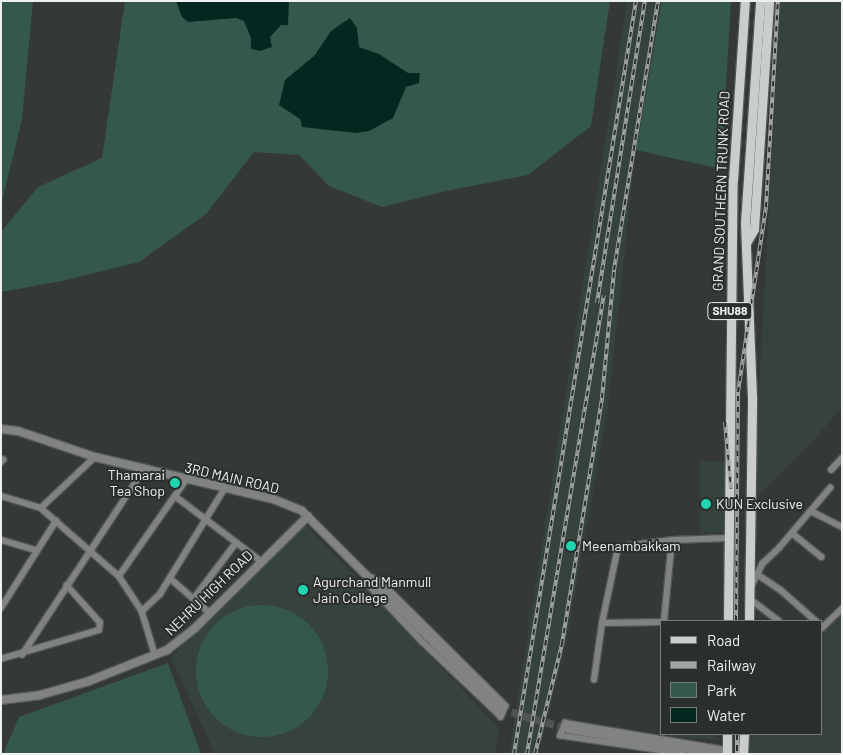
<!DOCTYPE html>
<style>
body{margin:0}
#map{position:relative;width:843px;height:755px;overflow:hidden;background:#343837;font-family:Barlow,sans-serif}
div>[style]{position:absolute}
.built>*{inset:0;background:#36423e;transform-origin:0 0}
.green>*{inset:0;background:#35584d}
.round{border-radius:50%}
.water>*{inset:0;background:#04281f}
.tertiary-tunnel>*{height:8px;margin-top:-4px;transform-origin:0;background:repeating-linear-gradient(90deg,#505453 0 8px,transparent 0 12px)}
.roads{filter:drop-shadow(1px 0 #525655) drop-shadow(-1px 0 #525655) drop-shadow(0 1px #525655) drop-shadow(0 -1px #525655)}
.minor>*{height:5.5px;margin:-2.75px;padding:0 2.75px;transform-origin:2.75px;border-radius:2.75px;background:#808382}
.tertiary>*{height:8px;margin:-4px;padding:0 4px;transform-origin:4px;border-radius:4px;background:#808382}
.primary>*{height:9px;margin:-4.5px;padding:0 4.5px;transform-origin:4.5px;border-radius:4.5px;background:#c9cecc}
.rail>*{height:4px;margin-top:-2px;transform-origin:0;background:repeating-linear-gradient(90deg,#2a2e2d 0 5.5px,#a0a4a3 0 11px);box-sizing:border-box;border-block:1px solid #a0a4a3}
.dots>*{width:14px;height:14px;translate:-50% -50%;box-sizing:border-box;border:2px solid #2a2e2d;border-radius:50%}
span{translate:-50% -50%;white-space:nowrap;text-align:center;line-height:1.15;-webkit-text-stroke:4px #2a2e2d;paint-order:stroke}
.shield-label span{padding:1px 4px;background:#2a2e2d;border:1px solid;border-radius:4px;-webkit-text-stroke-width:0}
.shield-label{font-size:12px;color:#eef1f0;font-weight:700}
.street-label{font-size:14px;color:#eef1f0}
.poi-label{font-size:14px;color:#eef1f0}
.right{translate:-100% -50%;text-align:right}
.left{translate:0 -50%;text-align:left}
.frame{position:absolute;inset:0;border:2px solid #eef1f0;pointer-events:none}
.legend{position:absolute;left:660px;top:620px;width:162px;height:115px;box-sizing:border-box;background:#2a2e2d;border:1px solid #787c7b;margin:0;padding:6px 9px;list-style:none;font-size:15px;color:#eef1f0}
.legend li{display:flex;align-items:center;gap:10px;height:25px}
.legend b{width:25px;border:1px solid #787c7b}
</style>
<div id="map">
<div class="built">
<div style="clip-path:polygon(627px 1px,662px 1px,636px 150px,608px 406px,566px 645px,538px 754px,509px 754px)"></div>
<div style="clip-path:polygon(780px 1px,842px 1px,842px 408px,807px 447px,753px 500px)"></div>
<div style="left:700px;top:461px;width:24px;height:72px"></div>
<div style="clip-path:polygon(304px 523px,499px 728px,496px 754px,215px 754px,171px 657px)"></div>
<div style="clip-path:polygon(842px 614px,842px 754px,749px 754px,749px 734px,822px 734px,822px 631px)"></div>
<div style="clip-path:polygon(670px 734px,716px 734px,716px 740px,670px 736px)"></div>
</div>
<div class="green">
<div style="clip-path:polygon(1px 1px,33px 1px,22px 119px,1px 205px)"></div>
<div style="clip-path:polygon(125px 1px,610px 1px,591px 126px,528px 175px,446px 191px,382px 207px,329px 186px,299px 155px,254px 152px,206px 214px,139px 262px,62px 281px,1px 292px,1px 232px,38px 187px,102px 158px)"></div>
<div style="clip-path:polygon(662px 1px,731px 1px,721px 169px,636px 150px)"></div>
<div class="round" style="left:196px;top:605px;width:132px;height:132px"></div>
<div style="clip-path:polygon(168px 663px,201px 754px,3px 754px,19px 717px)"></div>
</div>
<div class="water">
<div style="clip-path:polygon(176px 1px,289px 1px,288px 25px,281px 25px,270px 37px,272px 47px,260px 51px,251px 49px,251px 38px,244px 21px,236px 18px,188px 22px,182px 17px)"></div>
<div style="clip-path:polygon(350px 18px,357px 28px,359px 47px,379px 54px,408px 73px,420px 73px,419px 83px,406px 87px,393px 118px,369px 131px,356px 133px,302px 127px,300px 119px,279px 105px,285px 80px,315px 55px,331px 31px)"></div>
</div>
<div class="tertiary-tunnel">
<div style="left:500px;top:709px;width:71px;rotate:16.4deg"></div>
</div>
<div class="roads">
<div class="minor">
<div style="left:1px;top:462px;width:3px;rotate:-45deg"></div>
<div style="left:831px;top:470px;width:16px;rotate:-47deg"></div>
<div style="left:1px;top:496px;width:42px;rotate:16.7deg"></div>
<div style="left:41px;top:508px;width:103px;rotate:41.1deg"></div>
<div style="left:119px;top:576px;width:42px;rotate:56.7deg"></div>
<div style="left:142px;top:611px;width:45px;rotate:73.2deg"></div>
<div style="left:175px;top:496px;width:108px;rotate:37.1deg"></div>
<div style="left:41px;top:508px;width:74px;rotate:-43.4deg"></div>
<div style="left:811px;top:511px;width:35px;rotate:27deg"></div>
<div style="left:792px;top:533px;width:38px;rotate:39deg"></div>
<div style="left:1px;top:540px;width:36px;rotate:16deg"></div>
<div style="left:757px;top:574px;width:29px;rotate:34deg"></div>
<div style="left:781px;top:590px;width:47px;rotate:41.5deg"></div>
<div style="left:366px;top:575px;width:15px;rotate:23deg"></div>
<div style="left:380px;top:581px;width:177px;rotate:44.8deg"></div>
<div style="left:506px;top:706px;width:12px;rotate:114deg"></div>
<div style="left:501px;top:717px;width:108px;rotate:-136.5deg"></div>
<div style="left:423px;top:643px;width:76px;rotate:-133.4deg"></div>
<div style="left:371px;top:588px;width:14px;rotate:-111deg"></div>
<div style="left:119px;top:576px;width:117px;rotate:-55.1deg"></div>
<div style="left:170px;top:578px;width:53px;rotate:41.2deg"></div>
<div style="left:751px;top:587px;width:25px;rotate:-64deg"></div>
<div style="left:762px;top:564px;width:23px;rotate:-43deg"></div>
<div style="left:779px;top:548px;width:79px;rotate:-49.6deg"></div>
<div style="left:195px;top:597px;width:68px;rotate:-52.8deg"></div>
<div style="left:750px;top:599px;width:36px;rotate:37deg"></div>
<div style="left:1px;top:608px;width:103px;rotate:-57.7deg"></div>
<div style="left:142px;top:611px;width:25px;rotate:-43deg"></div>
<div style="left:160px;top:594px;width:124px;rotate:-58.5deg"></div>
<div style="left:664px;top:621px;width:81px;rotate:-84.4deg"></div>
<div style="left:602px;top:623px;width:60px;rotate:-1deg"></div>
<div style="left:822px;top:628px;width:28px;rotate:-44deg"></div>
<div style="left:22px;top:655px;width:222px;rotate:-56.7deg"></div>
<div style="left:1px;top:659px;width:102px;rotate:-16.5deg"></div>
<div style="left:99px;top:630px;width:7px;rotate:-82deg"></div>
<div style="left:100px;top:623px;width:50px;rotate:-131.7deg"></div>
<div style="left:594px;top:680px;width:58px;rotate:-82deg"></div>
<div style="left:602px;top:623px;width:78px;rotate:-78.1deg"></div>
<div style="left:618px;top:547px;width:54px;rotate:-7.4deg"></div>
<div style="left:672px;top:540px;width:56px;rotate:-2deg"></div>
<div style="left:684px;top:754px;width:125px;rotate:-171.7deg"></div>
<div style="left:560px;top:736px;width:14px;rotate:-69deg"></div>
<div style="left:565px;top:723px;width:164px;rotate:9.5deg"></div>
</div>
<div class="tertiary">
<div style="left:1px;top:429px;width:17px;rotate:7deg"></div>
<div style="left:18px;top:431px;width:81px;rotate:18.7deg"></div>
<div style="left:95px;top:457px;width:183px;rotate:13.3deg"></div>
<div style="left:273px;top:499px;width:31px;rotate:22deg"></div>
<div style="left:302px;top:511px;width:280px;rotate:45deg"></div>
<div style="left:1px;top:700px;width:39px;rotate:-7deg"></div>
<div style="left:40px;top:695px;width:51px;rotate:-15.9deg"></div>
<div style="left:89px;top:681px;width:84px;rotate:-21.7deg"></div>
<div style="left:167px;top:650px;width:36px;rotate:-38deg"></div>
<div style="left:195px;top:628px;width:159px;rotate:-44.7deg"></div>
<div style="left:568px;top:729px;width:156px;rotate:9.2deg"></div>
</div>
<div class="primary">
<div style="left:746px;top:243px;width:16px;rotate:-60deg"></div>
<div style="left:754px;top:229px;width:228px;rotate:-86.2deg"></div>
<div style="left:728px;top:621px;width:441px;rotate:-89.4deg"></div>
<div style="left:733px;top:180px;width:179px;rotate:-86.2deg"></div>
<div style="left:749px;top:621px;width:224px;rotate:-89.2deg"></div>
<div style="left:752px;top:397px;width:174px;rotate:-92.3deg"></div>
<div style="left:745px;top:223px;width:223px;rotate:-86.1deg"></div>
<div style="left:727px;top:754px;width:20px;rotate:-90deg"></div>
<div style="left:743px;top:754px;width:20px;rotate:-87deg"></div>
</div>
</div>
<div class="rail">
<div style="left:597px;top:303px;width:306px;rotate:-81deg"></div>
<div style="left:725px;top:422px;width:67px;rotate:84.9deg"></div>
<div style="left:736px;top:621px;width:229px;rotate:-89.5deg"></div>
<div style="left:738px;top:392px;width:187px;rotate:-81.4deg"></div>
<div style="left:766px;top:207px;width:206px;rotate:-86.7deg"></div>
<div style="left:737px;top:734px;width:20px;rotate:90deg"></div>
<div style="left:514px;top:754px;width:763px;rotate:-80.8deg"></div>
<div style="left:527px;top:754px;width:465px;rotate:-80.5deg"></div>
<div style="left:535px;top:754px;width:113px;rotate:-76.2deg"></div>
<div style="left:562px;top:644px;width:118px;rotate:-80.7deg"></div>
<div style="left:581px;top:528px;width:132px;rotate:-80.8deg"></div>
<div style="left:602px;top:398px;width:129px;rotate:-84.6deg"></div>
<div style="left:614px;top:270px;width:273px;rotate:-80.7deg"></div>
</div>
<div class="dots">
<div style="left:175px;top:483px;background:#1fd5b0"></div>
<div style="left:706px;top:504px;background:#1fd5b0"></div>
<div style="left:571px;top:546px;background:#1fd5b0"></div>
<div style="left:303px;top:590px;background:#1fd5b0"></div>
</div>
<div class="shield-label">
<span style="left:730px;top:311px">SHU88</span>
</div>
<div class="street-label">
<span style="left:721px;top:191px;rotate:-88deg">GRAND SOUTHERN TRUNK ROAD</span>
<span style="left:232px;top:478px;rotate:13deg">3RD MAIN ROAD</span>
<span style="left:209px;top:593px;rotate:-44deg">NEHRU HIGH ROAD</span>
</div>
<div class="poi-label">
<span class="right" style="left:165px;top:483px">Thamarai<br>Tea Shop</span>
<span class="left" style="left:716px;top:504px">KUN Exclusive</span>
<span class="left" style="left:582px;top:546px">Meenambakkam</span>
<span class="left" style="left:313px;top:590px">Agurchand Manmull<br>Jain College</span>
</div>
<div class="frame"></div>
<ul class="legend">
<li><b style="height:6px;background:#c9cecc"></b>Road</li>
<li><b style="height:6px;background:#a0a4a3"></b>Railway</li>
<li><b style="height:14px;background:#35584d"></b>Park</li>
<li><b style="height:14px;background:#04281f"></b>Water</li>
</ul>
</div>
